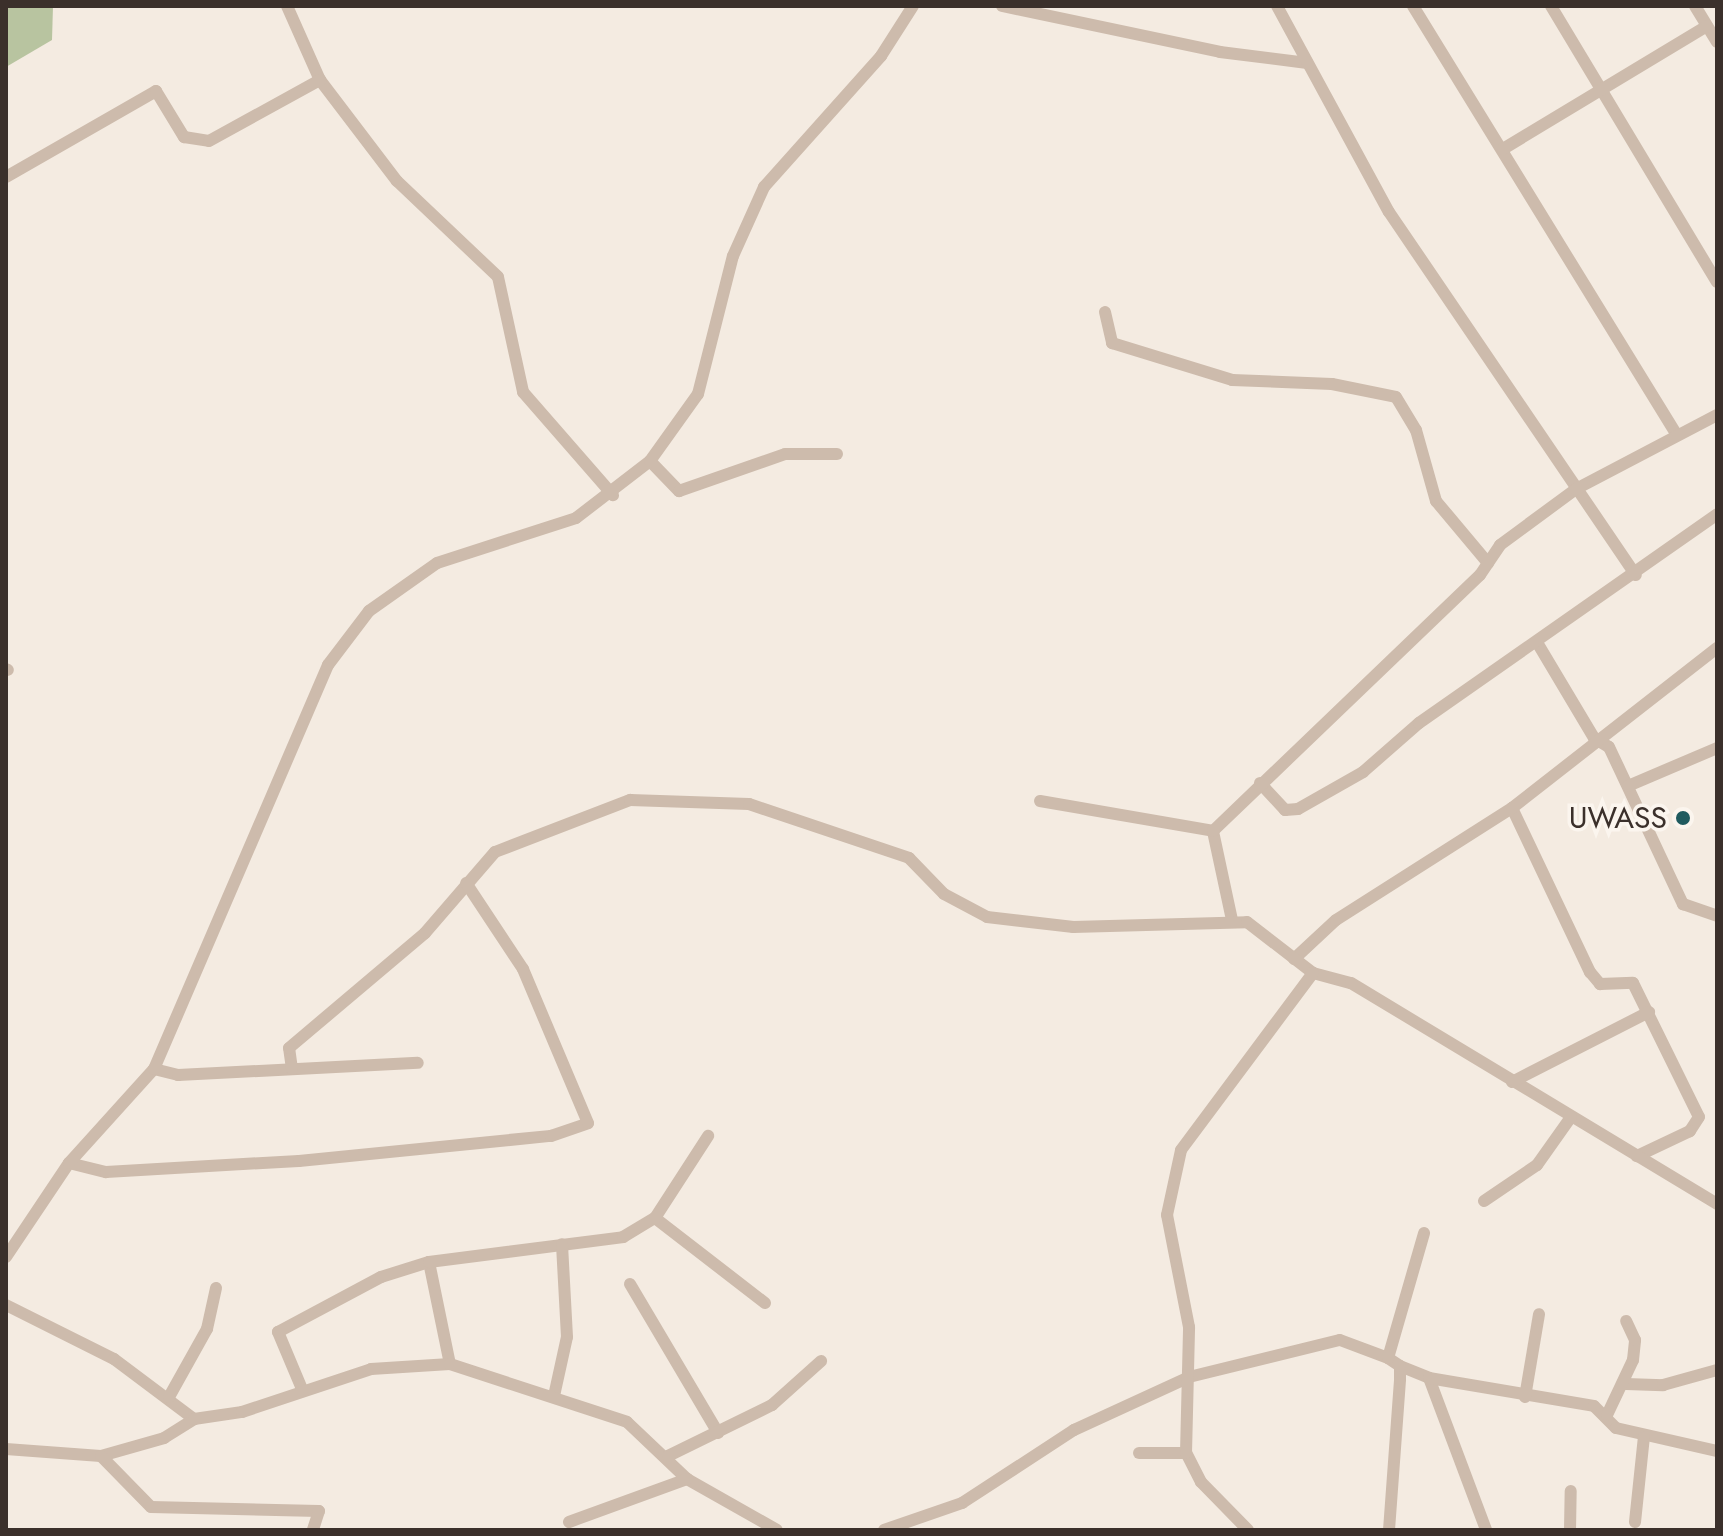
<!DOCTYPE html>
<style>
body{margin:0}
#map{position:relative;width:1723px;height:1536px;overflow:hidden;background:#f4ebe1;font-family:Jost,sans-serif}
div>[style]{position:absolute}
.green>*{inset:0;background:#b8c4a0}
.street>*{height:12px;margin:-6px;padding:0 6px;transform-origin:6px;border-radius:6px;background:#cdbbac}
.dots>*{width:22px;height:22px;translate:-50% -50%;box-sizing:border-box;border:4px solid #fbf5ee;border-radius:50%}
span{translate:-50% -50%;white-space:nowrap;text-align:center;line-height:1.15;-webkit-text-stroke:7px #fbf5ee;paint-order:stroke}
.poi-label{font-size:30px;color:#3b302b}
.right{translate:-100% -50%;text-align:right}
.frame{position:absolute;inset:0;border:8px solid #3b302b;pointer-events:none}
</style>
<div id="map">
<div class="green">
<div style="clip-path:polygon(6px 6px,53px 6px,52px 40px,6px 67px)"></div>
</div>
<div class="street">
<div style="left:287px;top:6px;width:81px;rotate:66deg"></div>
<div style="left:320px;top:80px;width:127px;rotate:52.7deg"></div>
<div style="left:397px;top:181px;width:139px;rotate:43.5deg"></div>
<div style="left:498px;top:277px;width:118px;rotate:77.7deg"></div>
<div style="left:523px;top:392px;width:137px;rotate:48.9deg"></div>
<div style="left:1002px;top:6px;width:223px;rotate:11.9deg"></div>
<div style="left:1220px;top:52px;width:88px;rotate:7.2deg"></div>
<div style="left:1277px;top:6px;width:234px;rotate:61.5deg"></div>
<div style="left:1389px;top:212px;width:439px;rotate:55.8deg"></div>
<div style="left:1413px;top:6px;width:500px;rotate:58.41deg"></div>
<div style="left:1551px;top:6px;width:322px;rotate:59deg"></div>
<div style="left:1695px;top:6px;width:42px;rotate:58.6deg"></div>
<div style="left:1503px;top:149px;width:238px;rotate:-31.1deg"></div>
<div style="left:6px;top:177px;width:173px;rotate:-29.8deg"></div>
<div style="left:156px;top:91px;width:54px;rotate:58.7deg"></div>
<div style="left:184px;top:137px;width:25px;rotate:9deg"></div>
<div style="left:209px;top:141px;width:127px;rotate:-28.8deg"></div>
<div style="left:1105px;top:312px;width:32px;rotate:77deg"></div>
<div style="left:1112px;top:343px;width:126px;rotate:17.1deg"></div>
<div style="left:1232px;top:380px;width:100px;rotate:2.3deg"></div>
<div style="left:1332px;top:384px;width:65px;rotate:11.5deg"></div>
<div style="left:1396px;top:397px;width:39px;rotate:59deg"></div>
<div style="left:1416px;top:430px;width:74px;rotate:74.3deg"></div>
<div style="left:1436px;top:501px;width:81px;rotate:50deg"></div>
<div style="left:650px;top:461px;width:42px;rotate:46deg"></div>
<div style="left:679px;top:491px;width:112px;rotate:-19.2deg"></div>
<div style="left:785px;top:454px;width:52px"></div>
<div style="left:1538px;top:644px;width:109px;rotate:59.2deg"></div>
<div style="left:1594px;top:738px;width:17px;rotate:31deg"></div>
<div style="left:1609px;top:747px;width:174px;rotate:64.8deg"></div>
<div style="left:1683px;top:904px;width:36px;rotate:19deg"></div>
<div style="left:6px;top:669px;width:2px;rotate:27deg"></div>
<div style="left:1260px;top:783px;width:37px;rotate:47deg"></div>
<div style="left:1285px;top:810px;width:13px;rotate:-4deg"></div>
<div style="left:1298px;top:809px;width:75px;rotate:-29.6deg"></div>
<div style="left:1363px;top:772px;width:74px;rotate:-41.2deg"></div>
<div style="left:1419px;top:723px;width:364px;rotate:-35deg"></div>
<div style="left:1628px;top:786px;width:97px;rotate:-23.1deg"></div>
<div style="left:1040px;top:801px;width:176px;rotate:9.8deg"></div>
<div style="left:1512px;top:808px;width:182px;rotate:64.6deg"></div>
<div style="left:1590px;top:972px;width:16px;rotate:50deg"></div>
<div style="left:1600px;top:984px;width:33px;rotate:-2deg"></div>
<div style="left:1633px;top:983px;width:149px;rotate:63.8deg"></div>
<div style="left:1699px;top:1117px;width:17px;rotate:123deg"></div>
<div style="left:1690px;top:1131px;width:59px;rotate:154.7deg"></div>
<div style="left:1232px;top:920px;width:91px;rotate:-102.1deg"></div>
<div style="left:1213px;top:831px;width:370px;rotate:-43.8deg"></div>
<div style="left:1480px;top:575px;width:36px;rotate:-56deg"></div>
<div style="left:1500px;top:545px;width:94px;rotate:-36.4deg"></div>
<div style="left:1576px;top:489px;width:159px;rotate:-27.7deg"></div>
<div style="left:1294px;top:959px;width:57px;rotate:-42.9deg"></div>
<div style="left:1336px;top:920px;width:209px;rotate:-32.5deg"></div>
<div style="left:1512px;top:808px;width:260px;rotate:-38deg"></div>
<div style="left:154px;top:1069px;width:25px;rotate:14deg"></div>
<div style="left:178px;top:1075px;width:240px;rotate:-2.9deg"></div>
<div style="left:292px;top:1069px;width:21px;rotate:-98deg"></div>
<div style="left:289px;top:1048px;width:178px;rotate:-40.2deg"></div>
<div style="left:425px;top:933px;width:107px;rotate:-49.2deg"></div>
<div style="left:495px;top:852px;width:145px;rotate:-21.1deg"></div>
<div style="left:630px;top:800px;width:119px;rotate:1.9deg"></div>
<div style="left:749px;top:804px;width:169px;rotate:18.6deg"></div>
<div style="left:909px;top:858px;width:50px;rotate:45.8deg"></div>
<div style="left:944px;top:894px;width:49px;rotate:28.1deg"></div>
<div style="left:987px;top:917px;width:87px;rotate:6.6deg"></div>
<div style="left:1073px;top:927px;width:174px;rotate:-1.6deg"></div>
<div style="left:1247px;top:922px;width:83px;rotate:37.7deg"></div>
<div style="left:1313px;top:973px;width:39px;rotate:15deg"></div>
<div style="left:1351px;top:983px;width:428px;rotate:31.1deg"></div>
<div style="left:1512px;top:1082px;width:154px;rotate:-27.1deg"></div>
<div style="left:69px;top:1163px;width:38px;rotate:14deg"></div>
<div style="left:106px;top:1172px;width:193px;rotate:-3.3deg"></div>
<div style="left:299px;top:1161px;width:253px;rotate:-5.7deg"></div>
<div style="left:551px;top:1136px;width:39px;rotate:-19deg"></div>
<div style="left:588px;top:1123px;width:167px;rotate:-112.9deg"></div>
<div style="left:523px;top:969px;width:103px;rotate:-123.5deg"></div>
<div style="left:1484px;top:1201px;width:64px;rotate:-34.2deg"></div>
<div style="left:1537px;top:1165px;width:59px;rotate:-54.7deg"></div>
<div style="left:655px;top:1218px;width:139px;rotate:37.7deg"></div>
<div style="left:6px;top:1257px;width:113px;rotate:-56.2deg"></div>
<div style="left:69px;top:1163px;width:127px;rotate:-47.9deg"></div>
<div style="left:154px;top:1069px;width:440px;rotate:-66.7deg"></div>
<div style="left:328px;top:665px;width:68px;rotate:-52.8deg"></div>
<div style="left:369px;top:611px;width:83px;rotate:-35.2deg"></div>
<div style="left:437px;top:563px;width:146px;rotate:-17.9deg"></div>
<div style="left:576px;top:518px;width:93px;rotate:-37.6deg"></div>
<div style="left:650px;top:461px;width:82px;rotate:-54.4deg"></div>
<div style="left:698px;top:394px;width:142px;rotate:-75.8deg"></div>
<div style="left:733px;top:256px;width:76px;rotate:-65.8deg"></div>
<div style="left:764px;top:187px;width:176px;rotate:-48.2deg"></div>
<div style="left:881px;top:56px;width:59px;rotate:-57.4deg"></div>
<div style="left:429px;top:1262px;width:104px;rotate:78.4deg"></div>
<div style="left:630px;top:1284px;width:173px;rotate:59.4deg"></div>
<div style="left:6px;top:1305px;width:121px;rotate:26.6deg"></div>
<div style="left:114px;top:1359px;width:100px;rotate:36.9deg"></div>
<div style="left:1400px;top:1366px;width:31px;rotate:22deg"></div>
<div style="left:1429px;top:1378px;width:162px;rotate:69.4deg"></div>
<div style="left:1429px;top:1378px;width:167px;rotate:9.6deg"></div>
<div style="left:1594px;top:1406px;width:31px;rotate:45deg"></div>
<div style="left:1616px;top:1428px;width:104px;rotate:12.8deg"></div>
<div style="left:1626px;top:1384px;width:37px;rotate:2deg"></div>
<div style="left:1663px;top:1385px;width:56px;rotate:-15.5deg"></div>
<div style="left:302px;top:1389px;width:62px;rotate:-112.8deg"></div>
<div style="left:278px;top:1332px;width:117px;rotate:-28.1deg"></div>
<div style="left:381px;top:1277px;width:50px;rotate:-17.4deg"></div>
<div style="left:429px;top:1262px;width:196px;rotate:-7.3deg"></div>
<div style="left:623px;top:1237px;width:37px;rotate:-31deg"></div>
<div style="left:655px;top:1218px;width:98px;rotate:-57.1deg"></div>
<div style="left:554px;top:1396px;width:60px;rotate:-77.6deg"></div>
<div style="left:567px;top:1337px;width:93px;rotate:-93.1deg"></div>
<div style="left:169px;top:1397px;width:78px;rotate:-60.8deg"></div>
<div style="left:207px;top:1329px;width:42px;rotate:-77.6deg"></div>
<div style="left:1525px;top:1397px;width:84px;rotate:-80.4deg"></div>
<div style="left:1607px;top:1415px;width:61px;rotate:-64.7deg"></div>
<div style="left:1633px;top:1360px;width:20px;rotate:-84deg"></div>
<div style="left:1635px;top:1340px;width:21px;rotate:-115deg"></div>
<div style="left:6px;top:1449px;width:95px;rotate:4.2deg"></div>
<div style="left:101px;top:1456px;width:66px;rotate:-15.9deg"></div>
<div style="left:164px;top:1438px;width:36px;rotate:-32deg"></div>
<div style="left:194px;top:1419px;width:49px;rotate:-8.3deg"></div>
<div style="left:242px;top:1412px;width:136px;rotate:-18.4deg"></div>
<div style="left:371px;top:1369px;width:79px;rotate:-3.6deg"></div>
<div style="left:450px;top:1364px;width:186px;rotate:18.1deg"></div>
<div style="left:627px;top:1422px;width:83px;rotate:43.5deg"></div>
<div style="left:687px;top:1479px;width:103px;rotate:29.5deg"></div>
<div style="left:1139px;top:1453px;width:47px"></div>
<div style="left:101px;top:1456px;width:71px;rotate:45.6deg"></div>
<div style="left:151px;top:1507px;width:168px;rotate:1.4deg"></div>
<div style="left:319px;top:1511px;width:20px;rotate:108deg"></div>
<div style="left:668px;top:1456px;width:116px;rotate:-26.1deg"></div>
<div style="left:772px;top:1405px;width:66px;rotate:-41.9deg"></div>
<div style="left:569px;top:1522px;width:126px;rotate:-20deg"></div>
<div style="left:1635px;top:1522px;width:85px;rotate:-84deg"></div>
<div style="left:884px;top:1530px;width:83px;rotate:-19.1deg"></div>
<div style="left:962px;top:1503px;width:134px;rotate:-33.1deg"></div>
<div style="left:1074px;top:1430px;width:127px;rotate:-24.7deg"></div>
<div style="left:1189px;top:1377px;width:155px;rotate:-13.8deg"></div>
<div style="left:1340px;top:1340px;width:51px;rotate:20.6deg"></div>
<div style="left:1248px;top:1530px;width:67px;rotate:-134.4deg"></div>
<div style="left:1201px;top:1482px;width:33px;rotate:-117deg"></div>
<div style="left:1186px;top:1453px;width:126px;rotate:-88.6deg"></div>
<div style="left:1189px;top:1327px;width:114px;rotate:-101.1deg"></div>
<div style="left:1167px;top:1215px;width:66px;rotate:-77.8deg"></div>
<div style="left:1181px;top:1150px;width:221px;rotate:-53.3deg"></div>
<div style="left:1389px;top:1530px;width:151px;rotate:-85.8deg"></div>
<div style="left:1400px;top:1379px;width:13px;rotate:-90deg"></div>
<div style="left:1400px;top:1366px;width:14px;rotate:-146deg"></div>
<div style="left:1388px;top:1358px;width:130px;rotate:-73.9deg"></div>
<div style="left:1570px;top:1530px;width:39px;rotate:-89deg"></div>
</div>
<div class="dots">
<div style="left:1683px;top:818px;background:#1f5a5e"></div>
</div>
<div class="poi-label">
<span class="right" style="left:1667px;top:818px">UWASS</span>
</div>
<div class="frame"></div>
</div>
